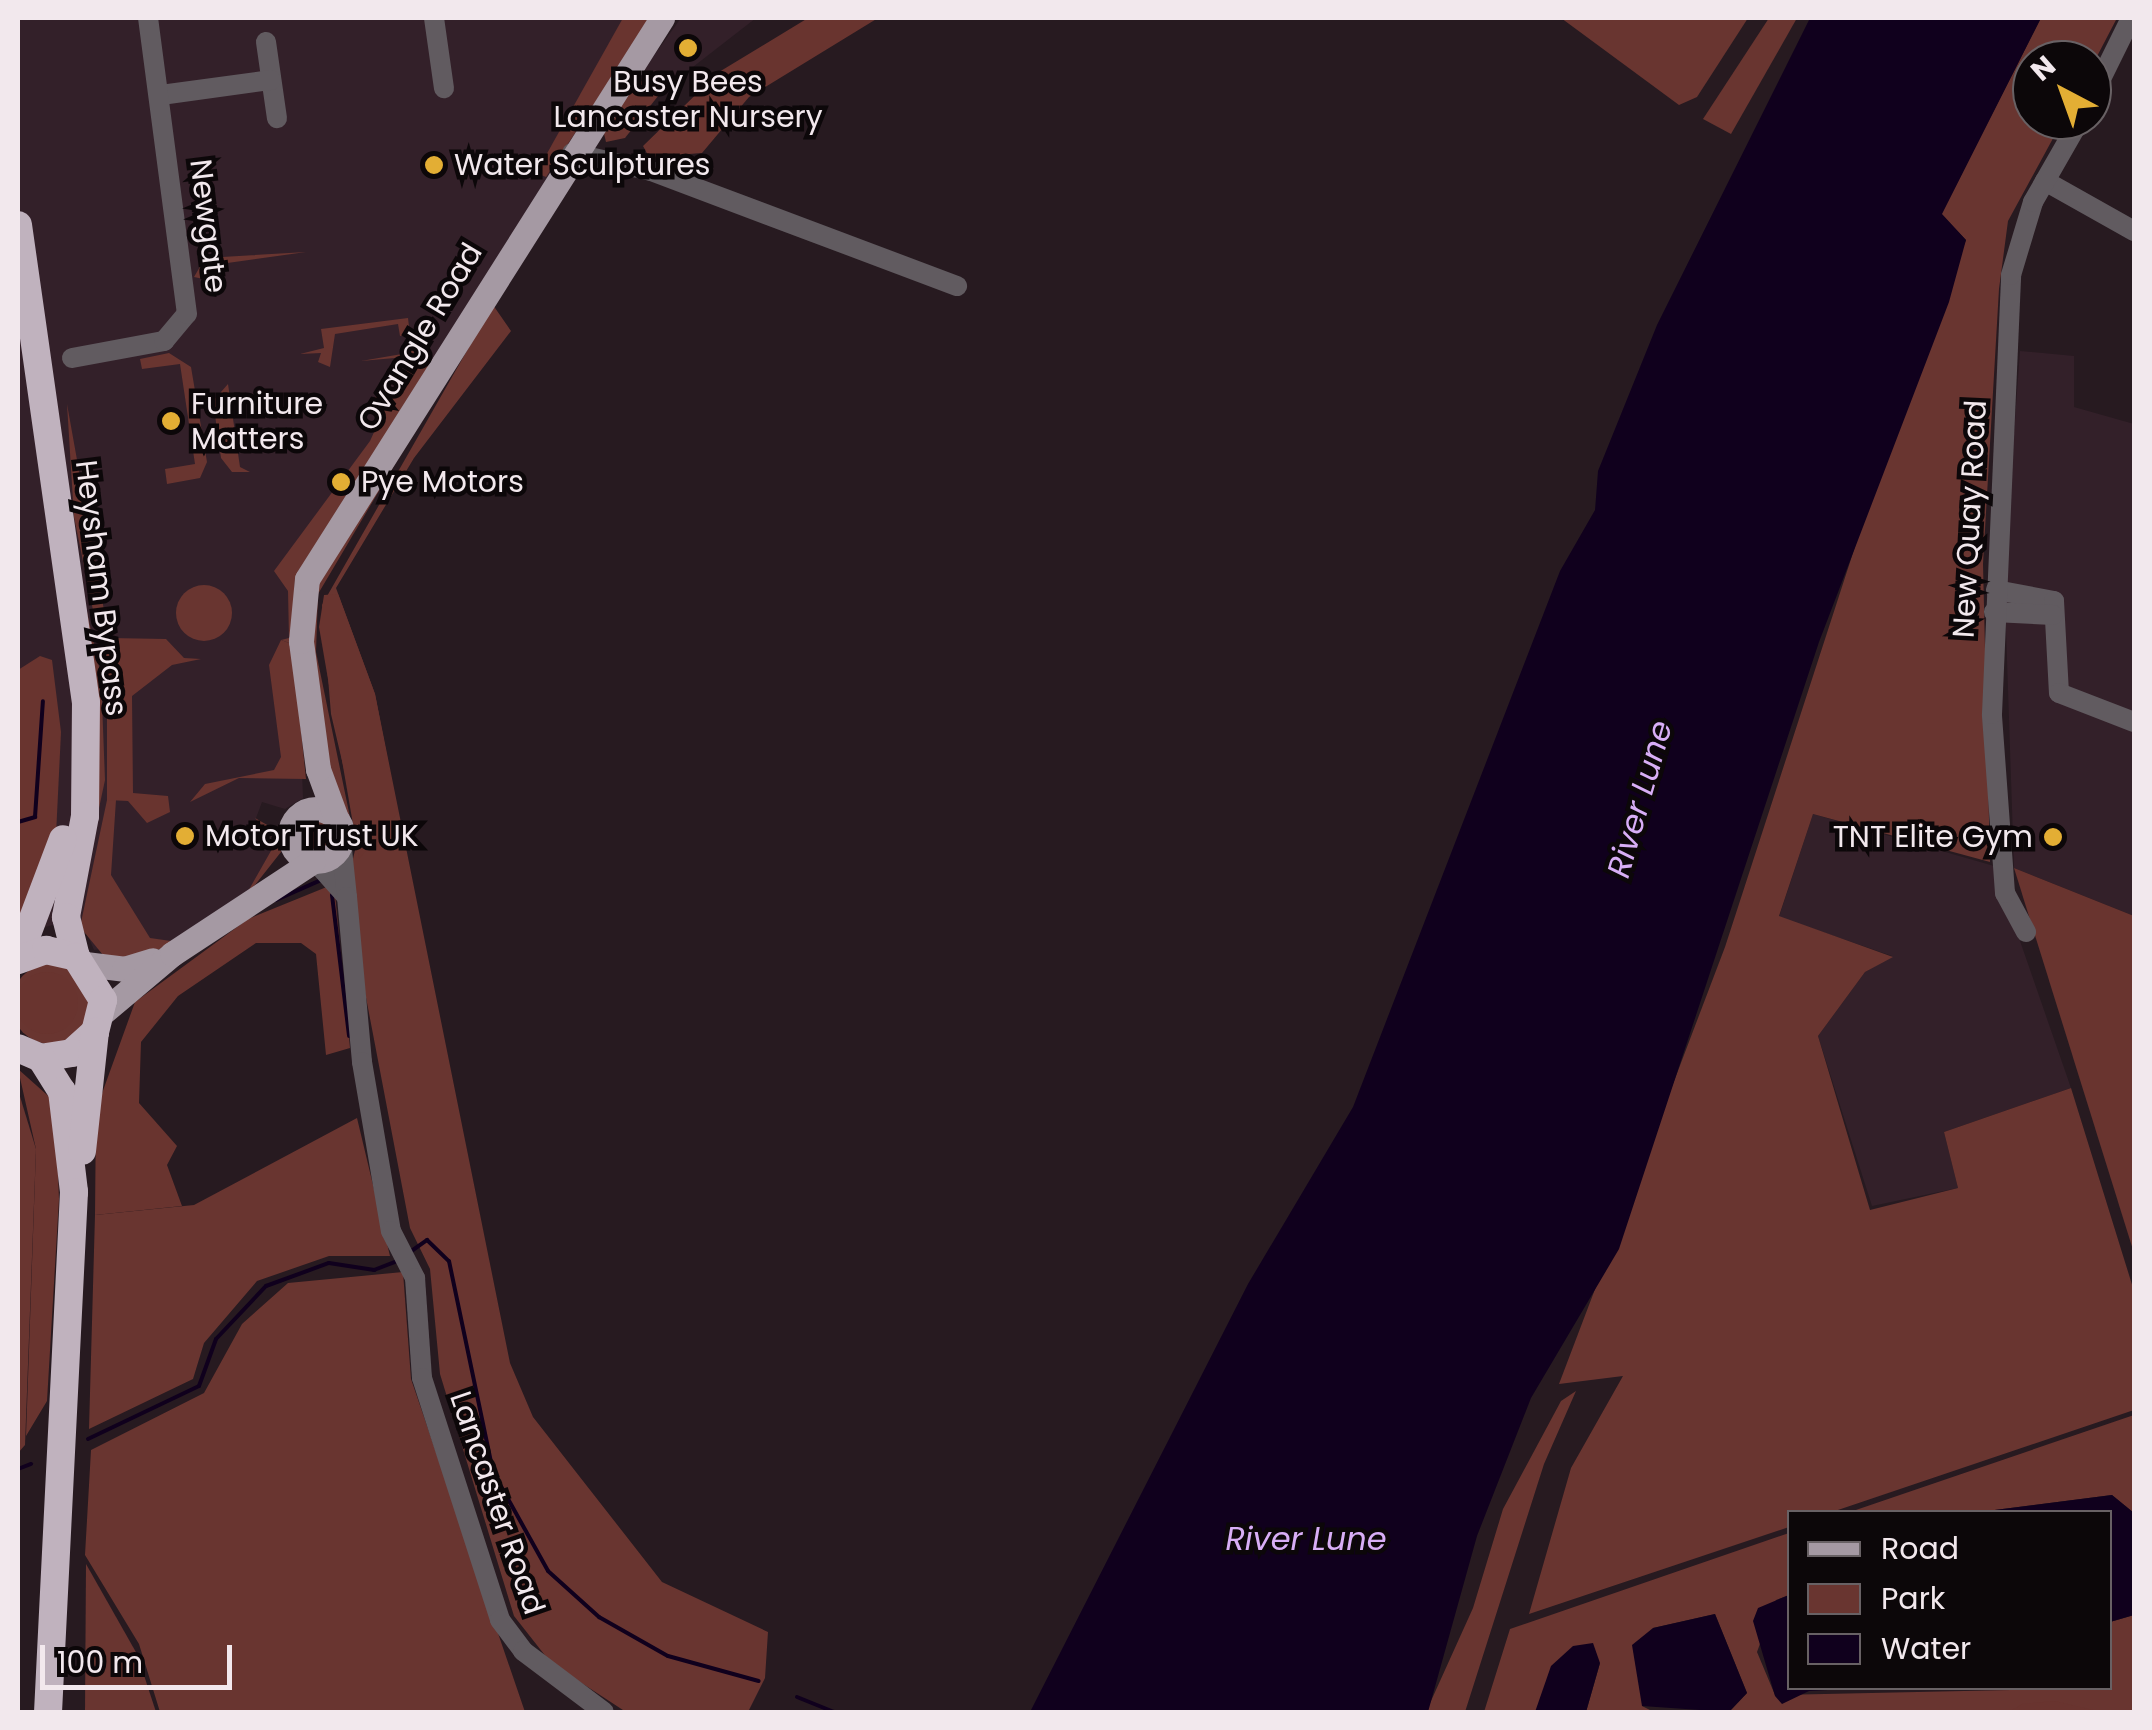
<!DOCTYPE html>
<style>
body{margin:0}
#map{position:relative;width:2152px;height:1730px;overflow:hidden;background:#271a20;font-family:Poppins,sans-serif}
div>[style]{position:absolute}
.built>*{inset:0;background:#332029}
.green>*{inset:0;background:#693530}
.round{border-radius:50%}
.forest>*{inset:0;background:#69342f}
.water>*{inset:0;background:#10001d}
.stream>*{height:4px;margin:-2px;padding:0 2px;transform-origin:2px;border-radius:2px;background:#10001d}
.minor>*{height:20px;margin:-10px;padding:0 10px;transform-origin:10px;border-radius:10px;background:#615b60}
.major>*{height:25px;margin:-12.5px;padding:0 12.5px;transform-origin:12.5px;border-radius:12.5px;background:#a599a3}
.major>.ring{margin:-12.5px;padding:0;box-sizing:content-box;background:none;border:25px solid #a599a3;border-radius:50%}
.highway>*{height:28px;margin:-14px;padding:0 14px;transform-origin:14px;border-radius:14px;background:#c0b2be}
.dots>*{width:28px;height:28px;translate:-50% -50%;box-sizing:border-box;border:5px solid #0c0709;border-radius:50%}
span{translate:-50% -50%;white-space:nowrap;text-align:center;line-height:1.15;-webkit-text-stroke:9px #0c0709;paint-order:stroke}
.poi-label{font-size:30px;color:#f2e8ed}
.left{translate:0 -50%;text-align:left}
.right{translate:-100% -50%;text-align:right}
.street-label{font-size:30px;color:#f2e8ed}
.water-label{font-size:32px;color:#d8aef6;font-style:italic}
.frame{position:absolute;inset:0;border:20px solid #f2e8ed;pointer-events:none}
.legend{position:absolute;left:1787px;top:1510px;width:325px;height:180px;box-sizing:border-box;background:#0c0709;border:2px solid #686164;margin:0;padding:12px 18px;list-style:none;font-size:30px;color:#f2e8ed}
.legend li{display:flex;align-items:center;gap:20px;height:50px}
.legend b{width:50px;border:2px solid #686164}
.north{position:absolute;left:2012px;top:40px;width:100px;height:100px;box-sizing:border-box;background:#0c0709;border:2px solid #686164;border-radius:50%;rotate:319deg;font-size:28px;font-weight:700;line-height:40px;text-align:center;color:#f2e8ed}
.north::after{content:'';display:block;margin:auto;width:35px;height:45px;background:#e3ae34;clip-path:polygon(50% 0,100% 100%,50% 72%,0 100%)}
.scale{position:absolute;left:40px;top:1645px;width:192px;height:45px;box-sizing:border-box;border:5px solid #f2e8ed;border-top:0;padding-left:12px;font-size:30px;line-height:35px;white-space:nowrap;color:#f2e8ed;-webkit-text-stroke:8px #0c0709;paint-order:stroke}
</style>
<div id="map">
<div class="built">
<div style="clip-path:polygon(18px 18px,651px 18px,295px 578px,303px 798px,285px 809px,262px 802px,256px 818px,279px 848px,247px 893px,171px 941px,94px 950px,80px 917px,18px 935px)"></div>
<div style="clip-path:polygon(681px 18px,756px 18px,662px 91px,637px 79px)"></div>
<div style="clip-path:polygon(2020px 351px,2074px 356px,2074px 407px,2134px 424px,2134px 916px,2014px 868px,2004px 570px)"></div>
<div style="clip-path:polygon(1813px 814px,1994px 866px,2071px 1088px,1944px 1132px,1958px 1188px,1872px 1206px,1818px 1036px,1865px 972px,1892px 956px,1779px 917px)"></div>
</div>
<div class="green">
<div style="clip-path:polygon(1561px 18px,1748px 18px,1697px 97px,1679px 105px)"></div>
<div style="clip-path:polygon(1769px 18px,1797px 18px,1731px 134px,1703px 119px)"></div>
<div style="clip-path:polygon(2041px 18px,2117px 18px,2092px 66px,2032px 60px,2032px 120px,2063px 120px,2008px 221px,1999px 289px,1983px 564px,1990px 862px,1813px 814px,1779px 916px,1893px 957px,1865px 972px,1818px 1036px,1870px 1210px,1958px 1188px,1944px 1132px,2071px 1088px,2134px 1291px,2134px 1410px,1832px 1512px,1790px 1512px,1789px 1527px,1529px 1614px,1571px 1468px,1623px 1376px,1559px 1384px,1725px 947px,1889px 442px,1966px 240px,1941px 214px)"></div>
<div style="clip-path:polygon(637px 79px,662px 91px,625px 138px,606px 142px,602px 125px)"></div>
<div style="clip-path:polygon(306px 252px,206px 266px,208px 280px,194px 277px,205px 258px)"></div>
<div style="clip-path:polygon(493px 305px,511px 331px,414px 458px,336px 588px,375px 694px,510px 1363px,533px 1417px,662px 1582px,768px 1632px,765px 1678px,748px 1712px,626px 1712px,551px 1663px,514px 1616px,440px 1374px,430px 1269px,410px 1228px,360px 966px,349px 876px,359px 833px,331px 714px,322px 605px)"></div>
<div style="clip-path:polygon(408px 318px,410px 335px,400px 336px,398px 324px,335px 334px,330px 367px,318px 362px,321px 353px,300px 354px,324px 348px,321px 329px)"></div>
<div style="clip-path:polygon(411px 343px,427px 347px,432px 361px,295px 578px,292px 644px,281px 640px,289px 638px,288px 591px,274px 571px,370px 441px,380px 419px,375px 397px,399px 390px,397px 375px,410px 369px,406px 357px,361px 361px,402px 354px)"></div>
<div style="clip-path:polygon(169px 353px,191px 367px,207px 462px,200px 478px,167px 484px,165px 469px,195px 464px,180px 364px,142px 369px,140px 359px)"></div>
<div style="clip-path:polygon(450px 371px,318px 594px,316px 652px,351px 822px,352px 862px,350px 828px,330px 793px,308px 634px,314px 590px)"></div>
<div style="clip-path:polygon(228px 384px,240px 467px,250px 472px,232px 472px,221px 458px,213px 401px)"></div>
<div style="clip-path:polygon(77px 566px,101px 676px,105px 780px,89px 855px)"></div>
<div class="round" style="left:176px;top:585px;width:56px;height:56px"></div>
<div style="clip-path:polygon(107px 800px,116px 800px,111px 875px,150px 938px,171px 941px,247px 893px,276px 842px,255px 818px,276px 830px,281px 852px,247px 895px,169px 946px,132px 958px,103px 955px,80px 927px)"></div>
<div class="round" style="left:298px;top:819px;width:34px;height:34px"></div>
<div class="round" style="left:11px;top:964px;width:80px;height:80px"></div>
<div style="clip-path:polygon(18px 1090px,36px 1149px,25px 1445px,18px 1453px)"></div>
<div style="clip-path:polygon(357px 1118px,390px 1256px,329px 1256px,257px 1281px,204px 1343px,193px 1379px,89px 1429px,95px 1215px,194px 1205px)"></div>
<div style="clip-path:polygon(403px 1272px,411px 1379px,525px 1712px,160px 1712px,139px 1644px,85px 1555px,91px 1450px,204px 1393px,242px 1324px,288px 1283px)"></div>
<div style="clip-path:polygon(1576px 1391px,1544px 1464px,1465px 1712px,1426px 1712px,1473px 1608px,1503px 1509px,1561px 1401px)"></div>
<div style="clip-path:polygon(2134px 1415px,2134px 1513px,2112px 1495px,1979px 1512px,1850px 1512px)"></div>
<div style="clip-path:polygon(1789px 1533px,1789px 1595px,1776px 1600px,1757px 1652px,1775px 1695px,2110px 1688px,2110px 1622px,2134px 1615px,2134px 1712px,1729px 1712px,1747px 1693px,1715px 1614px,1653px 1628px,1642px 1706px,1654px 1712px,1586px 1712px,1600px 1663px,1535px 1712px,1484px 1712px,1510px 1629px)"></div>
<div style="clip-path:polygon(86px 1564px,137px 1654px,156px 1712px,85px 1712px)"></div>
</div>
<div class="forest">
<div style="clip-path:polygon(623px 18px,651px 18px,546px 177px,536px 173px)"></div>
<div style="clip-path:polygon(808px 18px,878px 18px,749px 97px,702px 153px,649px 157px,643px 146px,719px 72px)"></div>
<div style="clip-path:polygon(67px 404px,109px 638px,166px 639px,184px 658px,201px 659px,172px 665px,132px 696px,133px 793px,168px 796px,170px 812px,147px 823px,128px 801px,107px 800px,107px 679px,74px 517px)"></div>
<div style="clip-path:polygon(338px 594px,375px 694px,398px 813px,359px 859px,319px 627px,324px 595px)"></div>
<div style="clip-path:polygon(281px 640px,292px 644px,306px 779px,239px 778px,190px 802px,205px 784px,274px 770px,281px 757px,269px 665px)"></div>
<div style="clip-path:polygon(40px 656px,52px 660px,61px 732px,56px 835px,18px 920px,18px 670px)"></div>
<div style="clip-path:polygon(2014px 868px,2134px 916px,2134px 1253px)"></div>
<div style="clip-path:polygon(334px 884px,350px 1048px,326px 1055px,316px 954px,301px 943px,256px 943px,178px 996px,141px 1042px,139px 1103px,177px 1146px,167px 1165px,182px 1206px,95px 1215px,96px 1110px,135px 1002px,248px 919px)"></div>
<div class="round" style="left:16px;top:972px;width:62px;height:62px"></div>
<div style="clip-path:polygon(18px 1069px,55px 1102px,59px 1199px,47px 1401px,26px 1436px,36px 1149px)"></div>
<div style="clip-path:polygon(2055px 1701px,2101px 1712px,2009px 1712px,2022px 1704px)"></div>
</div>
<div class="water">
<div style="clip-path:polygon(1810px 18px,2041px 18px,1942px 214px,1966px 240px,1949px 302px,1819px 642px,1619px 1249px,1531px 1398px,1477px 1536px,1428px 1712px,1030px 1712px,1248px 1284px,1353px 1107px,1560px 571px,1595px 510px,1598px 471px,1657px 325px)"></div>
<div style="clip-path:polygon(2112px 1495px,2134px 1513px,2134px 1615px,2110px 1622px,2110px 1512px,1979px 1512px)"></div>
<div style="clip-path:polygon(1789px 1595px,1790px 1688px,1866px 1688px,1809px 1691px,1782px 1704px,1775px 1696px,1753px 1621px,1758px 1608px)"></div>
<div style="clip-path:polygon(1715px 1614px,1747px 1693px,1729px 1712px,1642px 1706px,1632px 1645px,1653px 1628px)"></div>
<div style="clip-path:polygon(1593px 1643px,1600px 1663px,1586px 1712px,1535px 1712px,1551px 1666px,1573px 1646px)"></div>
</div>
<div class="stream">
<div style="left:18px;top:822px;width:18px;rotate:-16deg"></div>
<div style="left:35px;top:817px;width:116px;rotate:-86.1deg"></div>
<div style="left:332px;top:895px;width:142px;rotate:83.1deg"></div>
<div style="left:276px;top:900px;width:49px;rotate:-24deg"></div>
<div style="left:410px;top:1252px;width:21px;rotate:-35deg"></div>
<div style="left:427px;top:1240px;width:30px;rotate:44deg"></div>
<div style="left:449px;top:1261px;width:216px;rotate:78.2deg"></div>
<div style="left:493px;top:1472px;width:113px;rotate:60.9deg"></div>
<div style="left:548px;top:1571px;width:69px;rotate:42deg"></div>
<div style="left:599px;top:1617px;width:79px;rotate:29.5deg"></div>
<div style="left:668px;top:1656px;width:94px;rotate:15.4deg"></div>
<div style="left:88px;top:1439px;width:123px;rotate:-25.5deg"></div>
<div style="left:199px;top:1386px;width:50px;rotate:-70.1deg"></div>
<div style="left:216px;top:1339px;width:73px;rotate:-46.7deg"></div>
<div style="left:266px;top:1286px;width:67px;rotate:-20.1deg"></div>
<div style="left:329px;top:1263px;width:46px;rotate:8.8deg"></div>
<div style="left:374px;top:1270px;width:26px;rotate:-21deg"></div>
<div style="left:18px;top:1469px;width:14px;rotate:-21deg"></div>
<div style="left:797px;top:1697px;width:40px;rotate:22deg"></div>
</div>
<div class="minor">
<div style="left:434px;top:18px;width:71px;rotate:81.9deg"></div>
<div style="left:266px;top:42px;width:77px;rotate:81.8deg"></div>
<div style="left:161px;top:95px;width:111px;rotate:-7.8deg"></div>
<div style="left:2092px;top:97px;width:88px;rotate:-63.7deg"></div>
<div style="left:572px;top:153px;width:81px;rotate:12.8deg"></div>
<div style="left:651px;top:171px;width:327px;rotate:20.6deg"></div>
<div style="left:2045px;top:181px;width:102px;rotate:29.3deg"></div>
<div style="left:72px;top:358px;width:94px;rotate:-10.5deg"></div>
<div style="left:164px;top:341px;width:35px;rotate:-50deg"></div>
<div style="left:187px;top:314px;width:299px;rotate:-97.5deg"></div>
<div style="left:1996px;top:590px;width:59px;rotate:10.7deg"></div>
<div style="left:2054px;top:601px;width:92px;rotate:86.9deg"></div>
<div style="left:2059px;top:693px;width:80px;rotate:21.1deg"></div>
<div style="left:1994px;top:612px;width:59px;rotate:2.9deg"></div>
<div style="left:315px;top:861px;width:48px;rotate:48.4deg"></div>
<div style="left:347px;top:897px;width:57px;rotate:-96deg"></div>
<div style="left:347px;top:897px;width:166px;rotate:84.8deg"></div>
<div style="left:362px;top:1062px;width:171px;rotate:80.3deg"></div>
<div style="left:391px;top:1231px;width:53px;rotate:62.9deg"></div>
<div style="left:415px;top:1278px;width:100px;rotate:86deg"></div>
<div style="left:422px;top:1378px;width:254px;rotate:72.1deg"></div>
<div style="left:500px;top:1620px;width:39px;rotate:53deg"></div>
<div style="left:523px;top:1651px;width:101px;rotate:37deg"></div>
<div style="left:2026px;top:932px;width:44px;rotate:-118.3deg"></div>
<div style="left:2005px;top:893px;width:179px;rotate:-94.2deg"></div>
<div style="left:1992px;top:714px;width:439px;rotate:-87.5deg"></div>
<div style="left:2011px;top:275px;width:76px;rotate:-73.2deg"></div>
<div style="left:2033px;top:202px;width:95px;rotate:-60.2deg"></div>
</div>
<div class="major">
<div class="ring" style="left:290px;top:809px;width:27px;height:27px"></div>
<div style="left:336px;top:818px;width:52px;rotate:-110.2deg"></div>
<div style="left:318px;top:769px;width:129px;rotate:-97.6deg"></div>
<div style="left:301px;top:641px;width:62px;rotate:-84.5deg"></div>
<div style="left:307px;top:579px;width:664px;rotate:-57.67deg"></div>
<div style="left:85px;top:964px;width:39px;rotate:7deg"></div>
<div style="left:124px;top:969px;width:30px;rotate:-17deg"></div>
<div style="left:102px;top:1013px;width:92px;rotate:-40.1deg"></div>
<div style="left:172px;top:954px;width:169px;rotate:-33.4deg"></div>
</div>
<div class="highway">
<div style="left:18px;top:225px;width:482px;rotate:81.9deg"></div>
<div style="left:86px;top:702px;width:114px;rotate:90.5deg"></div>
<div style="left:85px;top:816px;width:103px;rotate:100.7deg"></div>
<div style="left:66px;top:917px;width:41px;rotate:76deg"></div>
<div style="left:18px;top:958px;width:127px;rotate:-69.3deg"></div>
<div style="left:18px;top:960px;width:30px;rotate:-20deg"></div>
<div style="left:46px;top:950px;width:31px;rotate:13deg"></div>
<div style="left:76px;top:957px;width:51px;rotate:57.9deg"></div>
<div style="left:103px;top:1000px;width:33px;rotate:104deg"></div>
<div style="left:95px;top:1032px;width:31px;rotate:138deg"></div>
<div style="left:72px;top:1053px;width:31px;rotate:171deg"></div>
<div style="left:41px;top:1058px;width:25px;rotate:-157deg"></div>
<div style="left:41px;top:1058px;width:39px;rotate:58deg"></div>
<div style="left:62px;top:1091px;width:102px;rotate:83.2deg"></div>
<div style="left:74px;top:1192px;width:521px;rotate:92.86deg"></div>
<div style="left:82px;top:1151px;width:120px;rotate:-83.8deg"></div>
</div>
<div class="dots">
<div style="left:688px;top:48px;background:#e3ae34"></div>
<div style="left:434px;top:165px;background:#e3ae34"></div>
<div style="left:171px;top:421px;background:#e3ae34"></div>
<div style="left:341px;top:482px;background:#e3ae34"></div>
<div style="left:185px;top:836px;background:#e3ae34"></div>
<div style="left:2053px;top:837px;background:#e3ae34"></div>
</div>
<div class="poi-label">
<span style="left:688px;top:99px">Busy Bees<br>Lancaster Nursery</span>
<span class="left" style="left:454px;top:165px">Water Sculptures</span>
<span class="left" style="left:191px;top:421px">Furniture<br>Matters</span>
<span class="left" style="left:361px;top:482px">Pye Motors</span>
<span class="left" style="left:205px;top:836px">Motor Trust UK</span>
<span class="right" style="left:2033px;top:837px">TNT Elite Gym</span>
</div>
<div class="street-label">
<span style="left:208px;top:226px;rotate:83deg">Newgate</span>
<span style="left:420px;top:337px;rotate:-59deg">Ovangle Road</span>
<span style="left:1970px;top:519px;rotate:-87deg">New Quay Road</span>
<span style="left:101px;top:588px;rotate:83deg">Heysham Bypass</span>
<span style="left:497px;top:1503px;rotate:71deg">Lancaster Road</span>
</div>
<div class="water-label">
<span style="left:1640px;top:799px;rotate:-74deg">River Lune</span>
<span style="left:1306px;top:1539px">River Lune</span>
</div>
<div class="frame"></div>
<ul class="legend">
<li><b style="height:12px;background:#a599a3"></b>Road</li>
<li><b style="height:28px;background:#693530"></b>Park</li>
<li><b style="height:28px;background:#10001d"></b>Water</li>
</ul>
<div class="north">N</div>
<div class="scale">100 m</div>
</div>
